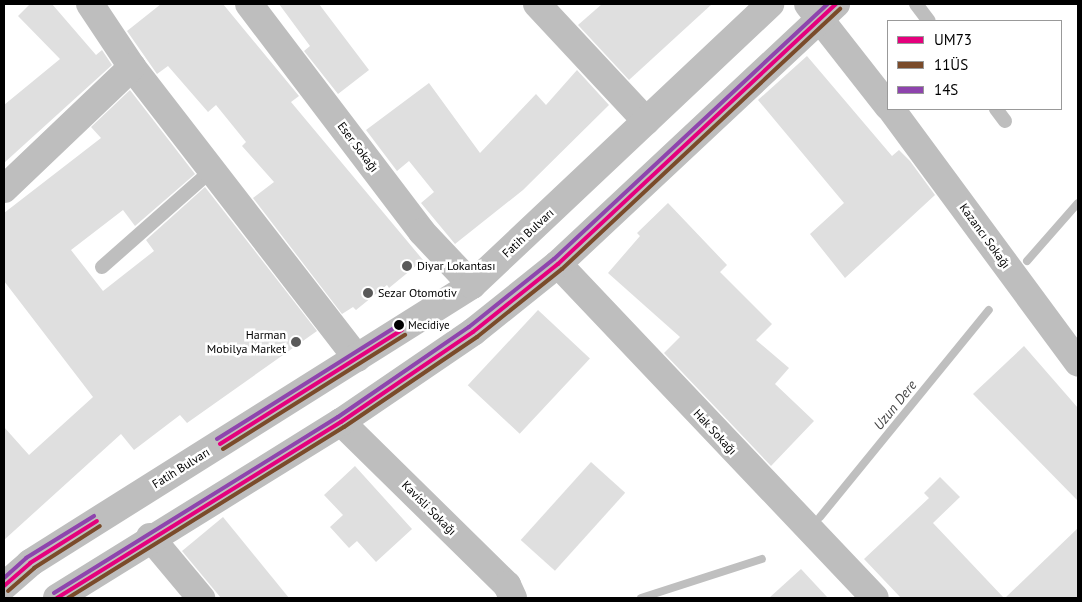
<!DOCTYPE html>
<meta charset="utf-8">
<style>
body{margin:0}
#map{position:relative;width:1082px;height:602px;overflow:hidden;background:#fff;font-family:"PT Sans",sans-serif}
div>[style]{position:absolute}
.stream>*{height:8px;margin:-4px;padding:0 4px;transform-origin:4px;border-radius:4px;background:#bfbfbf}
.building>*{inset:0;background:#dfdfdf;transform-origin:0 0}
.service>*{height:14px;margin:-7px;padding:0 7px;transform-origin:7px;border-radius:7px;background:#bebebe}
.minor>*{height:28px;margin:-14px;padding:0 14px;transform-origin:14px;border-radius:14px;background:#bebebe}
.primary>*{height:28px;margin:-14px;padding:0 14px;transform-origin:14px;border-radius:14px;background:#bebebe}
.bus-1>*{height:4px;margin:-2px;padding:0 2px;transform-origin:2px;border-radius:2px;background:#e5007d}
.bus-2>*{height:4px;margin:-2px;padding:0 2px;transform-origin:2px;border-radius:2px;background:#7a4b2a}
.bus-3>*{height:4px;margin:-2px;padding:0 2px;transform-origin:2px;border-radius:2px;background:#8e44ad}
.dots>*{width:14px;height:14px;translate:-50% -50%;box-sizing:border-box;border:2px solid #fff;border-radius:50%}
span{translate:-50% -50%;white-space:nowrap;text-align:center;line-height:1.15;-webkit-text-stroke:5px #fff;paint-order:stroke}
.bus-label{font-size:11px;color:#000}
.left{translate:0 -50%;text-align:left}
.street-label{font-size:12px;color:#000}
.poi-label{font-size:12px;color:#000}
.right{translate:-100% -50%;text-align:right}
.water-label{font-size:14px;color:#444;font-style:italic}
.frame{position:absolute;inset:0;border:5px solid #000;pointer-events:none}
.legend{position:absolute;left:887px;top:20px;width:175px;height:90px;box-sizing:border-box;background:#fff;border:1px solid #999;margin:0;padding:6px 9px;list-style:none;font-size:15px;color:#000}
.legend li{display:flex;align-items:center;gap:10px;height:25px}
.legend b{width:25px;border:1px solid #999}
</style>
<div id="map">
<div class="stream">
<div style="left:1027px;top:261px;width:77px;rotate:-48.7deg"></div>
<div style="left:820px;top:517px;width:267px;rotate:-50.8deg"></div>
<div style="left:641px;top:598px;width:127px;rotate:-17.9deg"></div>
</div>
<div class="building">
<div style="clip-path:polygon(30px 4px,52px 4px,96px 55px,102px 50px,112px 65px,4px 163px,4px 105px,60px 59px,18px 16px)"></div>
<div style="clip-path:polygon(161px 4px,223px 4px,299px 96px,291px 102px,423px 260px,389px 288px,387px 285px,356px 310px,353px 307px,342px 314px,253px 198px,274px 182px,242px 146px,246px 142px,216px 105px,208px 112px,168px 66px,157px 74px,127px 31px)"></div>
<div style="clip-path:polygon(279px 4px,319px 4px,369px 70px,338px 94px,304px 51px,310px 46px)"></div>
<div style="clip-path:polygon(602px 4px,712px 4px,629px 80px,578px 25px)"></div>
<div style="clip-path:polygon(807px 56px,892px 156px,899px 150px,910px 161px,935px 195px,845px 278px,810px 234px,844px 203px,758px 100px)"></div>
<div style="clip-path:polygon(577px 70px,609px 105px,523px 190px,455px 244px,421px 203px,434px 192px,409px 161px,397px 171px,366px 130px,429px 83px,480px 153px,536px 94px,546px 105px)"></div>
<div style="clip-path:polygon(130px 90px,195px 174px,135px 226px,123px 210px,71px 250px,103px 291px,154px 251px,146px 240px,205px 187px,317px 331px,187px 423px,180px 415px,134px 450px,121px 434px,4px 540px,4px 427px,29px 455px,93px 397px,4px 281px,4px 213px,101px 138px,91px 127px)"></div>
<div style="clip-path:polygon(668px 203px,727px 265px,720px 272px,772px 324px,756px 340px,789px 368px,775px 384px,814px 421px,771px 466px,664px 353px,680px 337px,608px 273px,640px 236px,637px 233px)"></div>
<div style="left:538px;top:310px;width:71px;height:103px;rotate:43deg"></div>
<div style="clip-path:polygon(1024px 346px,1078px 408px,1078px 501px,973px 394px)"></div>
<div style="left:591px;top:462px;width:46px;height:105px;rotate:42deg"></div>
<div style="clip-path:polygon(355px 466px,412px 529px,376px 562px,357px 541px,349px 548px,330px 527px,343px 515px,324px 495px)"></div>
<div style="clip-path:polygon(940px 477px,960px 497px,933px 523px,1004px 598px,901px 598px,864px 559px,929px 498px,924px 493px)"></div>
<div style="clip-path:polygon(223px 517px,289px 598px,221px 598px,182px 551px)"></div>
<div style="clip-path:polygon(1078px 528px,1078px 598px,1005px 598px)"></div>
<div style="clip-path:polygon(801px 569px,828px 598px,769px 598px)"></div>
</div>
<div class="service">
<div style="left:916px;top:4px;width:21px;rotate:53deg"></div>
<div style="left:996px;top:109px;width:15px;rotate:53deg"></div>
<div style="left:102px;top:267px;width:147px;rotate:-41.4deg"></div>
</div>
<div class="minor">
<div style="left:90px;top:4px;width:76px;rotate:56.3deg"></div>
<div style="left:132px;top:67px;width:368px;rotate:52.3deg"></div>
<div style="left:249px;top:4px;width:286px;rotate:52.8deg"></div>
<div style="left:422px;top:232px;width:73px;rotate:46.7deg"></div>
<div style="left:537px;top:4px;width:160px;rotate:47deg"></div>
<div style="left:808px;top:4px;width:130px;rotate:51.9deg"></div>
<div style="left:891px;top:109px;width:315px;rotate:53.6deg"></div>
<div style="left:4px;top:189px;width:177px;rotate:-43.6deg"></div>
<div style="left:558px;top:264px;width:460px;rotate:46.5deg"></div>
<div style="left:341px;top:422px;width:233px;rotate:44.5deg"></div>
<div style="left:507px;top:585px;width:14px;rotate:65deg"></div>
<div style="left:150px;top:537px;width:80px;rotate:50.1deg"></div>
</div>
<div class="primary">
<div style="left:4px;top:586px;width:35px;rotate:-41deg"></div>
<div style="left:30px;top:563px;width:522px;rotate:-32.17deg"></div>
<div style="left:472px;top:285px;width:410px;rotate:-43.3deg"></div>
<div style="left:57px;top:598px;width:334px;rotate:-31.8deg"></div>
<div style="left:341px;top:422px;width:160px;rotate:-34.3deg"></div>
<div style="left:473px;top:332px;width:109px;rotate:-38.7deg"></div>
<div style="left:558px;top:264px;width:381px;rotate:-43.1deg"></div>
</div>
<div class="bus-1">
<div style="left:220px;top:444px;width:215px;rotate:-32.1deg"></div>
<div style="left:4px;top:586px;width:35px;rotate:-41deg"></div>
<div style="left:30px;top:563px;width:79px;rotate:-32.1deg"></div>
<div style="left:57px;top:598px;width:334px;rotate:-31.8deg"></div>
<div style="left:341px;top:422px;width:160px;rotate:-34.3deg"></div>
<div style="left:473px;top:332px;width:109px;rotate:-38.7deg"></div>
<div style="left:558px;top:264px;width:381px;rotate:-43.1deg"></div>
</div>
<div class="bus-2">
<div style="left:223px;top:449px;width:215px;rotate:-32.1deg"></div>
<div style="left:8px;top:591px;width:35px;rotate:-41deg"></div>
<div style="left:34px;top:568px;width:78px;rotate:-32.5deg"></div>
<div style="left:68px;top:598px;width:325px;rotate:-31.8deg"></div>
<div style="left:344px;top:427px;width:161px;rotate:-34.1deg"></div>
<div style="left:477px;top:337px;width:109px;rotate:-38.7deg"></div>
<div style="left:562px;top:269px;width:381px;rotate:-43.1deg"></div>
</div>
<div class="bus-3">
<div style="left:217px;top:439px;width:215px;rotate:-32.1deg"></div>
<div style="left:4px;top:578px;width:30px;rotate:-42deg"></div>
<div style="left:26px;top:558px;width:80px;rotate:-31.7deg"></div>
<div style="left:54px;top:593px;width:334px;rotate:-31.8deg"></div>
<div style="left:338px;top:417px;width:159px;rotate:-34.5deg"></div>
<div style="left:469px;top:327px;width:109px;rotate:-38.7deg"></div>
<div style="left:554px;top:259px;width:374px;rotate:-43deg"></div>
</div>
<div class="dots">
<div style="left:407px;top:266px;background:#595959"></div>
<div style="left:368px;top:293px;background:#595959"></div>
<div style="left:399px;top:325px;background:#000"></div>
<div style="left:296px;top:342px;background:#595959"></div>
</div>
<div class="bus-label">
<span class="left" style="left:408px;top:325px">Mecidiye</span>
</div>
<div class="street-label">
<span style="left:358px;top:147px;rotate:53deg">Eser Sokağı</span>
<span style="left:528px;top:233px;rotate:-43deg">Fatih Bulvarı</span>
<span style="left:985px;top:236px;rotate:54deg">Kazancı Sokağı</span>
<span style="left:715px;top:432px;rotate:47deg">Hak Sokağı</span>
<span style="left:181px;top:468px;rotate:-32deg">Fatih Bulvarı</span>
<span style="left:429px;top:508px;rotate:45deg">Kavisli Sokağı</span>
</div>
<div class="poi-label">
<span class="left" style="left:417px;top:266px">Diyar Lokantası</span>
<span class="left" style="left:378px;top:293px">Sezar Otomotiv</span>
<span class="right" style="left:286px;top:342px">Harman<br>Mobilya Market</span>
</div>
<div class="water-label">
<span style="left:895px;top:405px;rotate:-51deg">Uzun Dere</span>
</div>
<div class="frame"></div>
<ul class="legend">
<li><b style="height:6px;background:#e5007d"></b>UM73</li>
<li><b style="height:6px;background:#7a4b2a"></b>11ÜS</li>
<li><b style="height:6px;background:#8e44ad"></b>14S</li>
</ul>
</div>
